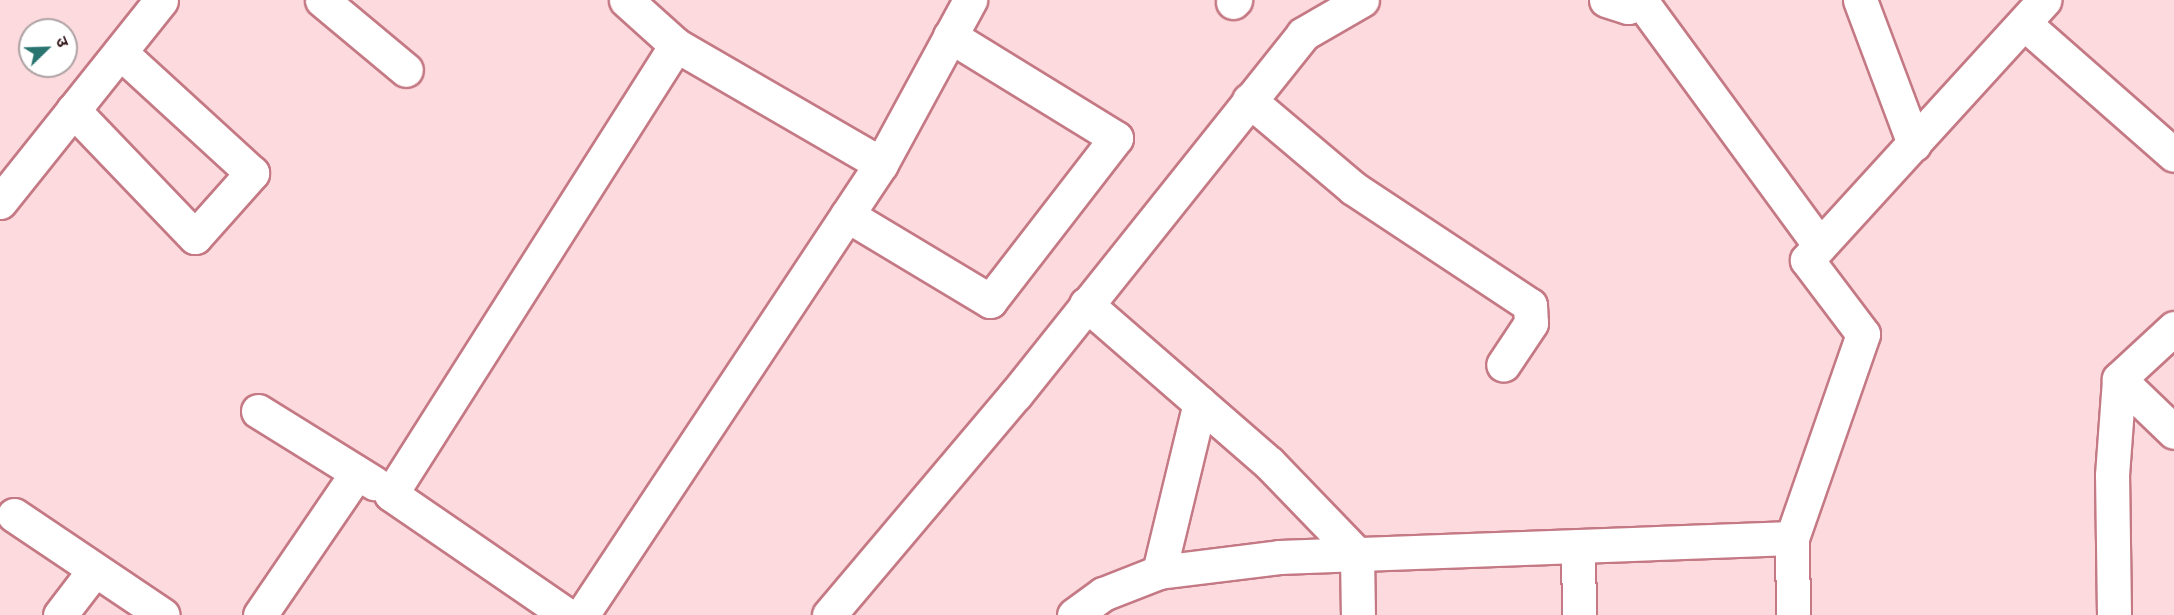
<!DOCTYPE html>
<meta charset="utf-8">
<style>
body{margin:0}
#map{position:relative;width:2174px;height:615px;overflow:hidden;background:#fcdade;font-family:"Noto Sans","Noto Sans Devanagari",sans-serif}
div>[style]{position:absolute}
.roads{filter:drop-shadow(2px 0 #c47984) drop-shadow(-2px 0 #c47984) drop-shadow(0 2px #c47984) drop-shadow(0 -2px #c47984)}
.minor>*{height:33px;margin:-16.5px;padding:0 16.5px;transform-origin:16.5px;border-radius:16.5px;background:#fff}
span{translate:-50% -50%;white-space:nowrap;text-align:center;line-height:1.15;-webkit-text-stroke:6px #fff;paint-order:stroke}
.north{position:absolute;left:18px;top:18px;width:60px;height:60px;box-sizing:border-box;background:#fff;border:2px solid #aea2a4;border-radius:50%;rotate:67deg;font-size:16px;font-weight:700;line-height:24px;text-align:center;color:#34171b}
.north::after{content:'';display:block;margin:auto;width:21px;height:27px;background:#2a7470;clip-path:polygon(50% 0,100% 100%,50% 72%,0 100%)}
</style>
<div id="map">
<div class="roads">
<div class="minor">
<div style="left:322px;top:0;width:109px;rotate:39.8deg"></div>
<div style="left:626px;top:0;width:67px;rotate:42deg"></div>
<div style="left:676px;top:45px;width:237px;rotate:30.1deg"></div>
<div style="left:1606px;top:0;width:23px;rotate:18deg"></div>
<div style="left:1628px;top:7px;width:17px;rotate:-25deg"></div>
<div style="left:1860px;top:0;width:154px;rotate:69.4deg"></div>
<div style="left:1641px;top:1px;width:303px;rotate:53.8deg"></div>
<div style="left:1233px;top:2px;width:3px;rotate:-45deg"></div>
<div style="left:2025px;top:24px;width:198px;rotate:41.3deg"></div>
<div style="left:1249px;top:100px;width:136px;rotate:40.2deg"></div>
<div style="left:1353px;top:188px;width:212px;rotate:33.5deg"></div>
<div style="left:1530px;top:305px;width:18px;rotate:87deg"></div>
<div style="left:1531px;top:323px;width:50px;rotate:123.7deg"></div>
<div style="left:73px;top:110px;width:176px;rotate:46.2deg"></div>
<div style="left:195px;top:237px;width:86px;rotate:-48.3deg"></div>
<div style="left:252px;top:173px;width:179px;rotate:-137.5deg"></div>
<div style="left:0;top:202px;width:258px;rotate:-51.4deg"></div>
<div style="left:847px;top:215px;width:167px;rotate:31deg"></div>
<div style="left:990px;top:301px;width:206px;rotate:-52.3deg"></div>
<div style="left:1116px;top:138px;width:195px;rotate:-148.4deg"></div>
<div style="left:1086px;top:304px;width:242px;rotate:41deg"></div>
<div style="left:1269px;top:463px;width:127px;rotate:46deg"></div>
<div style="left:1357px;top:554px;width:61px;rotate:89.1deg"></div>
<div style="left:2119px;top:379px;width:76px;rotate:43.9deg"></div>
<div style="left:258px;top:411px;width:137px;rotate:31.8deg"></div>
<div style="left:14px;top:515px;width:179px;rotate:33.9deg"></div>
<div style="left:1792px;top:538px;width:77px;rotate:89.3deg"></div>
<div style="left:1578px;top:546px;width:69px;rotate:89.2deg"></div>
<div style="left:1159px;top:572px;width:174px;rotate:-76.4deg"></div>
<div style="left:60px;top:615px;width:54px;rotate:-52.5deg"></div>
<div style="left:260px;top:615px;width:172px;rotate:-55.7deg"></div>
<div style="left:567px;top:615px;width:214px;rotate:-145.5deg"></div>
<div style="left:391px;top:494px;width:532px;rotate:-57.59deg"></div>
<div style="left:582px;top:615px;width:541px;rotate:-56.46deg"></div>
<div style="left:881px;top:164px;width:187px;rotate:-61.5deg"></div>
<div style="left:829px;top:615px;width:289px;rotate:-49.8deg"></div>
<div style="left:1016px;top:394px;width:460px;rotate:-51.4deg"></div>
<div style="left:1303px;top:34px;width:68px;rotate:-30deg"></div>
<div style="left:1074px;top:615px;width:36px;rotate:-36deg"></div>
<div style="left:1103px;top:594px;width:60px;rotate:-21.4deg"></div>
<div style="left:1159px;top:572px;width:121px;rotate:-7.1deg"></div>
<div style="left:1279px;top:557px;width:513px;rotate:-2.12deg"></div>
<div style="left:1792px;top:538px;width:216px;rotate:-70.8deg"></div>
<div style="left:1863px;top:334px;width:93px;rotate:-127.1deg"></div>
<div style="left:1807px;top:260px;width:352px;rotate:-47.6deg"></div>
<div style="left:2114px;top:615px;width:140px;rotate:-90.8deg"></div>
<div style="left:2112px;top:475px;width:96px;rotate:-85.8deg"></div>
<div style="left:2119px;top:379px;width:75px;rotate:-42.8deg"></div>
</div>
</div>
<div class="north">उ</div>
</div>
